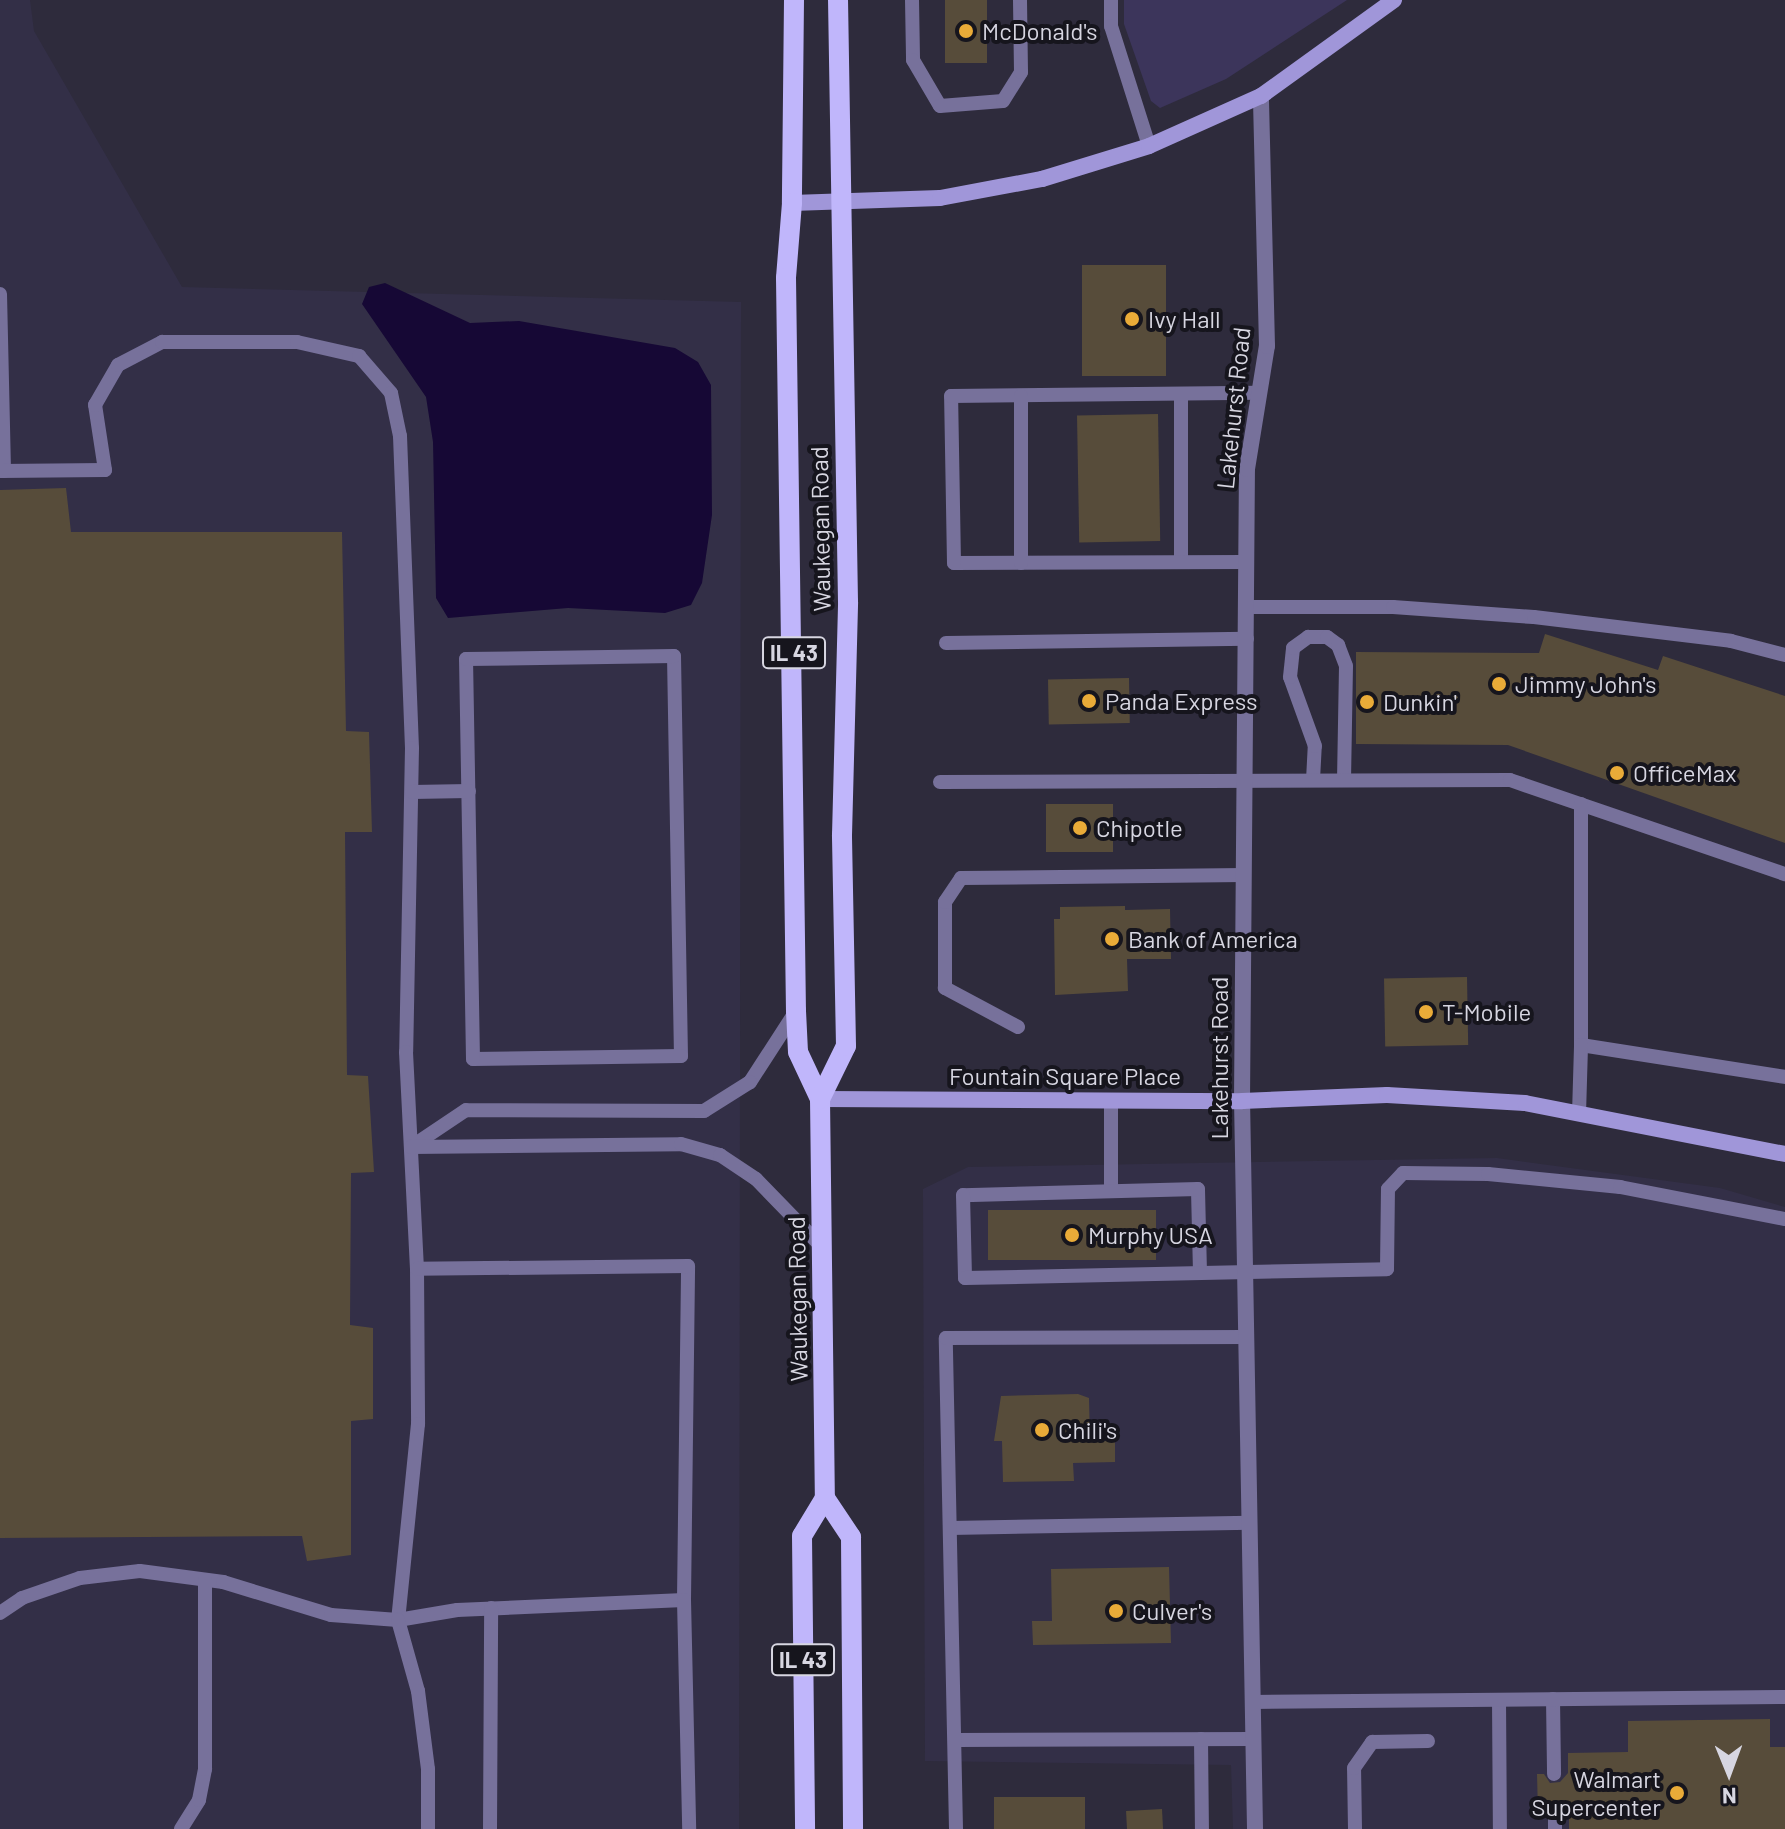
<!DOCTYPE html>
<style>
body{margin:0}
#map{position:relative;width:1785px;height:1829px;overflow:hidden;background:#2e2b3c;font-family:Barlow,sans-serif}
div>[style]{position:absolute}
.built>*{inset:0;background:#332f47}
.green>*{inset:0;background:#3c355b}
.water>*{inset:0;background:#160835}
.building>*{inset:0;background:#574c3a;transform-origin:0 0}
.lane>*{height:14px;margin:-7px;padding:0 7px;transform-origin:7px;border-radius:7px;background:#77719b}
.street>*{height:16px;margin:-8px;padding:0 8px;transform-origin:8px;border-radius:8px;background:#77719b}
.secondary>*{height:16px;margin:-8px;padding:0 8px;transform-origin:8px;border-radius:8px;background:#a096d9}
.primary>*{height:20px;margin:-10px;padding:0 10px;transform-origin:10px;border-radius:10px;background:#c0b6fb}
.dots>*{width:22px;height:22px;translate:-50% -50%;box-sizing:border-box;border:4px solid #16151d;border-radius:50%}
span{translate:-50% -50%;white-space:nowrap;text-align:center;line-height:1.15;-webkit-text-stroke:8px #16151d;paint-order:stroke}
.shield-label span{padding:2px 6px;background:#16151d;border:2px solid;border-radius:6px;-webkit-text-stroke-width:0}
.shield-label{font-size:22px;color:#d7d6e1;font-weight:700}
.poi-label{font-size:24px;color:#d7d6e1}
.left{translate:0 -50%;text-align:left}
.right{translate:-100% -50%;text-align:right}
.street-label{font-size:24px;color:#d7d6e1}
.north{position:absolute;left:1689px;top:1733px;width:80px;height:80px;-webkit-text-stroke:6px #16151d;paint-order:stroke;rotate:179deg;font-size:22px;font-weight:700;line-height:32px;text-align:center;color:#d7d6e1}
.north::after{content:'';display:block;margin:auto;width:28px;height:36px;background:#d7d6e1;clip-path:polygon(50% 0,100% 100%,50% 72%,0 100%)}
</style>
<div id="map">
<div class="built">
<div style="clip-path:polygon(0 0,30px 0,34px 31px,182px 287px,741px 302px,739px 1829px,0 1829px)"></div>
<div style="clip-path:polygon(1497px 1158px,1720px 1188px,1785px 1207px,1785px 1829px,1233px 1829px,1231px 1765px,925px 1761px,923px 1189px,968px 1167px)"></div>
</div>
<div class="green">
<div style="clip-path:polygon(1124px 0,1347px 0,1226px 79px,1160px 108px,1151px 101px,1124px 24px)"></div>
</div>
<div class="water">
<div style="clip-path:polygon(385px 283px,470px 323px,519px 321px,675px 348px,698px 362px,711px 385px,712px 515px,702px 583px,691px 605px,665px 613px,568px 608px,448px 618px,436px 598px,433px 442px,426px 397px,362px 304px,369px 287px)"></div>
</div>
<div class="building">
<div style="left:945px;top:0;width:42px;height:63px"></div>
<div style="left:1082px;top:265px;width:84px;height:111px"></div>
<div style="left:1158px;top:414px;width:127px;height:81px;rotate:89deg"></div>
<div style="clip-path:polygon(66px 488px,71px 532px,342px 532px,346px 731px,369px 732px,372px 832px,345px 832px,347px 1075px,368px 1076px,374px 1172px,351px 1173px,350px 1325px,373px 1328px,373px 1419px,351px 1421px,351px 1555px,307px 1561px,302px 1536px,0 1538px,0 490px)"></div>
<div style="clip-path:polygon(1545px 634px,1658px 670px,1663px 656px,1785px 696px,1785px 843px,1508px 745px,1356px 744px,1356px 652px,1539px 653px)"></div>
<div style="left:1129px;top:678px;width:45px;height:81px;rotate:89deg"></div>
<div style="left:1046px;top:804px;width:67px;height:48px"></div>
<div style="clip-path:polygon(1125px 906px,1125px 910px,1170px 909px,1171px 959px,1127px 959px,1128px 991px,1055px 995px,1054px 919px,1060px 919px,1060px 907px)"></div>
<div style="left:1467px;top:977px;width:68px;height:83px;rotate:89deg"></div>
<div style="left:988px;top:1210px;width:168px;height:50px"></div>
<div style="clip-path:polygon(1078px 1394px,1089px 1398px,1090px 1441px,1115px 1441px,1115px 1462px,1073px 1463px,1074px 1481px,1003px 1482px,1002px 1441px,994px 1441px,1001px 1396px)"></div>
<div style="clip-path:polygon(1169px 1567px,1171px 1643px,1033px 1645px,1032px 1621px,1052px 1621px,1051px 1569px)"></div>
<div style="clip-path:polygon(1770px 1719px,1770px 1747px,1785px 1747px,1785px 1829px,1569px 1829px,1569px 1812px,1559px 1803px,1538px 1813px,1537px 1774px,1544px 1774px,1550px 1783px,1560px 1782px,1568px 1773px,1568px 1753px,1628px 1752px,1628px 1721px)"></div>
<div style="left:1085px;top:1797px;width:32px;height:91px;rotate:90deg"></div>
<div style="left:1162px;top:1809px;width:20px;height:36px;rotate:87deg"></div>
</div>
<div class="lane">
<div style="left:912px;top:0;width:60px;rotate:89deg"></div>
<div style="left:913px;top:60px;width:53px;rotate:59.6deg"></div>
<div style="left:940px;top:106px;width:63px;rotate:-4.5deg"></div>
<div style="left:1003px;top:101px;width:34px;rotate:-58deg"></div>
<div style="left:1021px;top:72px;width:72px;rotate:-90.8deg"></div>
<div style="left:1111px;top:0;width:26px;rotate:90deg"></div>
<div style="left:1111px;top:26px;width:126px;rotate:72.4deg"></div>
<div style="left:0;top:294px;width:177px;rotate:88.7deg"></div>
<div style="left:0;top:471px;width:105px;rotate:-0.5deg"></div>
<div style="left:105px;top:470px;width:66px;rotate:-98.7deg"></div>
<div style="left:95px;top:405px;width:46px;rotate:-60.1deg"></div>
<div style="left:118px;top:365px;width:50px;rotate:-27.6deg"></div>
<div style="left:162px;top:342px;width:135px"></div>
<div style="left:297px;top:342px;width:64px;rotate:12.7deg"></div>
<div style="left:359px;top:356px;width:49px;rotate:49.1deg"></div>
<div style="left:391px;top:393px;width:44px;rotate:78.2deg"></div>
<div style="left:400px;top:436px;width:312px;rotate:87.8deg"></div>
<div style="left:412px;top:748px;width:304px;rotate:91.1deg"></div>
<div style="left:406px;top:1052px;width:217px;rotate:87.1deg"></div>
<div style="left:417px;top:1269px;width:155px;rotate:89.6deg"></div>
<div style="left:418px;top:1424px;width:197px;rotate:95.8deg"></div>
<div style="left:398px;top:1620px;width:60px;rotate:-9.6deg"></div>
<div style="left:457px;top:1610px;width:227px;rotate:-2.5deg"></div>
<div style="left:684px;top:1600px;width:334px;rotate:-89.3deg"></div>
<div style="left:688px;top:1266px;width:271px;rotate:179.4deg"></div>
<div style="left:1181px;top:561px;width:166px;rotate:-90deg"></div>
<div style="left:1246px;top:562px;width:292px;rotate:179.8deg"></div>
<div style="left:954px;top:563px;width:167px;rotate:-91deg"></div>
<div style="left:951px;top:396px;width:307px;rotate:-0.6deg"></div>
<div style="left:1021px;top:563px;width:167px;rotate:-90deg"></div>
<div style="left:1247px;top:607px;width:146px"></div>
<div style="left:1393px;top:607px;width:141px;rotate:4.1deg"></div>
<div style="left:1534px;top:617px;width:198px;rotate:6.9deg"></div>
<div style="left:1731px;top:641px;width:56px;rotate:14.5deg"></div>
<div style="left:946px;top:643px;width:301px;rotate:-0.8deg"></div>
<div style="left:674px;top:656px;width:400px;rotate:89deg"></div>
<div style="left:681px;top:1056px;width:208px;rotate:179.2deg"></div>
<div style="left:473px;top:1059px;width:400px;rotate:-91deg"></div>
<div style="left:466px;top:659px;width:208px;rotate:-0.8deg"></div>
<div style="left:1313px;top:780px;width:34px;rotate:-87deg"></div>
<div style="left:1315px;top:746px;width:73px;rotate:-109.9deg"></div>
<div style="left:1290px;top:677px;width:29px;rotate:-84deg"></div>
<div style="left:1293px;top:648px;width:19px;rotate:-36deg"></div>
<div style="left:1308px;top:637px;width:19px"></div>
<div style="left:1327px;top:637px;width:14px;rotate:36deg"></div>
<div style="left:1338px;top:645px;width:22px;rotate:69deg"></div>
<div style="left:1346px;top:666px;width:114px;rotate:91deg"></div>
<div style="left:940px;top:782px;width:570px;rotate:-0.2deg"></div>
<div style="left:1510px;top:780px;width:291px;rotate:18.9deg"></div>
<div style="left:412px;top:792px;width:57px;rotate:-1deg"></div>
<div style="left:1581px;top:804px;width:241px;rotate:90deg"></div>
<div style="left:1581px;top:1045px;width:206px;rotate:8.9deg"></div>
<div style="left:796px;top:1011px;width:85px;rotate:122.9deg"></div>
<div style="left:750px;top:1082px;width:54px;rotate:147.8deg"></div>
<div style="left:704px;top:1111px;width:238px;rotate:-179.8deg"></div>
<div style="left:466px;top:1110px;width:66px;rotate:146.1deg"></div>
<div style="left:411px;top:1147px;width:270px;rotate:-0.6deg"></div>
<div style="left:681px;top:1144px;width:41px;rotate:15.8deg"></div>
<div style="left:720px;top:1155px;width:43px;rotate:33.7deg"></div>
<div style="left:756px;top:1179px;width:95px;rotate:45.9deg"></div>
<div style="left:1018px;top:1027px;width:83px;rotate:-151.9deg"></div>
<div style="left:945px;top:988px;width:86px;rotate:-90deg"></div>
<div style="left:945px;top:902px;width:29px;rotate:-56deg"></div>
<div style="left:961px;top:878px;width:283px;rotate:-0.6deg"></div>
<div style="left:1579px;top:1114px;width:69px;rotate:-88.3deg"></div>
<div style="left:1111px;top:1191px;width:90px;rotate:-90deg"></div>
<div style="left:1200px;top:1272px;width:83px;rotate:-91.4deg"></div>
<div style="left:1198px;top:1189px;width:235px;rotate:178.5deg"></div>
<div style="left:963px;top:1195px;width:83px;rotate:88.6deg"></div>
<div style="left:965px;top:1278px;width:422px;rotate:-1.2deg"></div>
<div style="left:1387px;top:1269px;width:80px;rotate:-89.3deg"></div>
<div style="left:1388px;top:1189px;width:22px;rotate:-47deg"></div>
<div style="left:1403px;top:1173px;width:85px;rotate:0.7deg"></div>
<div style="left:1488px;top:1174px;width:133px;rotate:5.6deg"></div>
<div style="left:1620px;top:1187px;width:168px;rotate:11deg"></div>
<div style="left:950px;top:1528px;width:300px;rotate:-1deg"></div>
<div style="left:684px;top:1600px;width:229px;rotate:88.7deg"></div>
<div style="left:0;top:1613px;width:27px;rotate:-34deg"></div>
<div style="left:22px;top:1598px;width:61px;rotate:-19deg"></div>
<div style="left:80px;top:1578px;width:60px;rotate:-6.7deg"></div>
<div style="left:140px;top:1571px;width:84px;rotate:7.5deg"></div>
<div style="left:223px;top:1582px;width:113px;rotate:17deg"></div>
<div style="left:331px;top:1615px;width:67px;rotate:4.3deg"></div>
<div style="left:398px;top:1620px;width:74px;rotate:74.3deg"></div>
<div style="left:418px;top:1691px;width:79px;rotate:82.7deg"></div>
<div style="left:428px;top:1769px;width:60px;rotate:90deg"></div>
<div style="left:1553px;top:1699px;width:75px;rotate:89.2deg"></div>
<div style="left:1499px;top:1700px;width:129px;rotate:89.6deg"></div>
<div style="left:1252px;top:1702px;width:533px;rotate:-0.54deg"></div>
<div style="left:1201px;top:1739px;width:90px;rotate:89.4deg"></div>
<div style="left:956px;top:1740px;width:297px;rotate:-0.2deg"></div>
<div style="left:1555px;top:1812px;width:17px;rotate:90deg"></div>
<div style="left:181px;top:1829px;width:34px;rotate:-58deg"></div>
<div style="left:199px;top:1800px;width:32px;rotate:-79deg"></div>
<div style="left:205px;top:1769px;width:189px;rotate:-90deg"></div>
<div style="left:490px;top:1829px;width:221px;rotate:-89.7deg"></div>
<div style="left:956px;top:1829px;width:491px;rotate:-91.2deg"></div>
<div style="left:946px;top:1338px;width:300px;rotate:-0.2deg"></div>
<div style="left:1355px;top:1829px;width:61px;rotate:-90.9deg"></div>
<div style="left:1354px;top:1768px;width:32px;rotate:-55deg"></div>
<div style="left:1372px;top:1742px;width:56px;rotate:-1deg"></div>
</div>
<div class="street">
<div style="left:1255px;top:1829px;width:728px;rotate:-91.02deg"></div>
<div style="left:1242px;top:1101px;width:632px;rotate:-89.55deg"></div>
<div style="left:1247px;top:469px;width:125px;rotate:-80.8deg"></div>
<div style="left:1267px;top:346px;width:250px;rotate:-91.4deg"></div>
</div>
<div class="secondary">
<div style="left:792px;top:203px;width:148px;rotate:-1.9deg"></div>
<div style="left:940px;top:198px;width:104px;rotate:-10.6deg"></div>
<div style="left:1042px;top:179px;width:112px;rotate:-17.1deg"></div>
<div style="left:1149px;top:146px;width:123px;rotate:-24.1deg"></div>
<div style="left:1261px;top:96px;width:164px;rotate:-35.8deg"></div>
<div style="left:820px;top:1099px;width:422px;rotate:0.3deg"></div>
<div style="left:1242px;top:1101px;width:145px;rotate:-2.4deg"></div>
<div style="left:1387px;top:1095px;width:138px;rotate:3.3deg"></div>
<div style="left:1525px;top:1103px;width:265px;rotate:11.1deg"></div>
</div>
<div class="primary">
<div style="left:794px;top:0;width:203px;rotate:90.6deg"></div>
<div style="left:792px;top:203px;width:75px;rotate:94.6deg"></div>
<div style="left:786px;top:278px;width:733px;rotate:89.22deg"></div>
<div style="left:796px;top:1011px;width:41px;rotate:87.2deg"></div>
<div style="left:798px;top:1052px;width:52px;rotate:64.9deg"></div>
<div style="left:820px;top:1099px;width:399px;rotate:89.3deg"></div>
<div style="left:825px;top:1498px;width:44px;rotate:121.2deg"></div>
<div style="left:802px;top:1536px;width:293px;rotate:89.4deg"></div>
<div style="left:820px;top:1099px;width:59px;rotate:-63.9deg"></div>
<div style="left:846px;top:1046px;width:211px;rotate:-91.1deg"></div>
<div style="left:842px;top:835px;width:233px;rotate:-88.5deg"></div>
<div style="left:848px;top:602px;width:602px;rotate:-90.95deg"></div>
<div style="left:825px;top:1498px;width:47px;rotate:56.3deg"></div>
<div style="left:851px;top:1537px;width:292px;rotate:89.6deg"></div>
</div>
<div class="dots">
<div style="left:966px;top:31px;background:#e9ab38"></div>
<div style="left:1132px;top:319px;background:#e9ab38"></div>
<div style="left:1499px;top:684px;background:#e9ab38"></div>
<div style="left:1089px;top:701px;background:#e9ab38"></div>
<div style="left:1367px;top:702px;background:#e9ab38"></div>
<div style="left:1617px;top:773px;background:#e9ab38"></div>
<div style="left:1080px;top:828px;background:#e9ab38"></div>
<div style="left:1112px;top:939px;background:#e9ab38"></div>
<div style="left:1426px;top:1012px;background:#e9ab38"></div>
<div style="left:1072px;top:1235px;background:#e9ab38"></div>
<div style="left:1042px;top:1430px;background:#e9ab38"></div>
<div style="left:1116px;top:1611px;background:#e9ab38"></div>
<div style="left:1677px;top:1793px;background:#e9ab38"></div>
</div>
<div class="shield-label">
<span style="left:794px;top:653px">IL 43</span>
<span style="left:803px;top:1660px">IL 43</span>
</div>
<div class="poi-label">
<span class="left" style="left:982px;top:31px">McDonald's</span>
<span class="left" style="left:1148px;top:319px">Ivy Hall</span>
<span class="left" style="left:1515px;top:684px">Jimmy John's</span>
<span class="left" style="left:1105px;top:701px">Panda Express</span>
<span class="left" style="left:1383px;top:702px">Dunkin'</span>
<span class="left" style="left:1633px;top:773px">OfficeMax</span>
<span class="left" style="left:1096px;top:828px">Chipotle</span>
<span class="left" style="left:1128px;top:939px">Bank of America</span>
<span class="left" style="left:1442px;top:1012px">T-Mobile</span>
<span class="left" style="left:1088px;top:1235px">Murphy USA</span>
<span class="left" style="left:1058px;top:1430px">Chili's</span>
<span class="left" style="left:1132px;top:1611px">Culver's</span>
<span class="right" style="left:1661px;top:1793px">Walmart<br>Supercenter</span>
</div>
<div class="street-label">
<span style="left:1233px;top:408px;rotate:-84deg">Lakehurst Road</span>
<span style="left:820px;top:529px;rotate:-91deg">Waukegan Road</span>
<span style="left:1219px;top:1058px;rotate:-90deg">Lakehurst Road</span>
<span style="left:1065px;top:1076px">Fountain Square Place</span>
<span style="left:797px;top:1299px;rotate:-91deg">Waukegan Road</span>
</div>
<div class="north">N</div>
</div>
